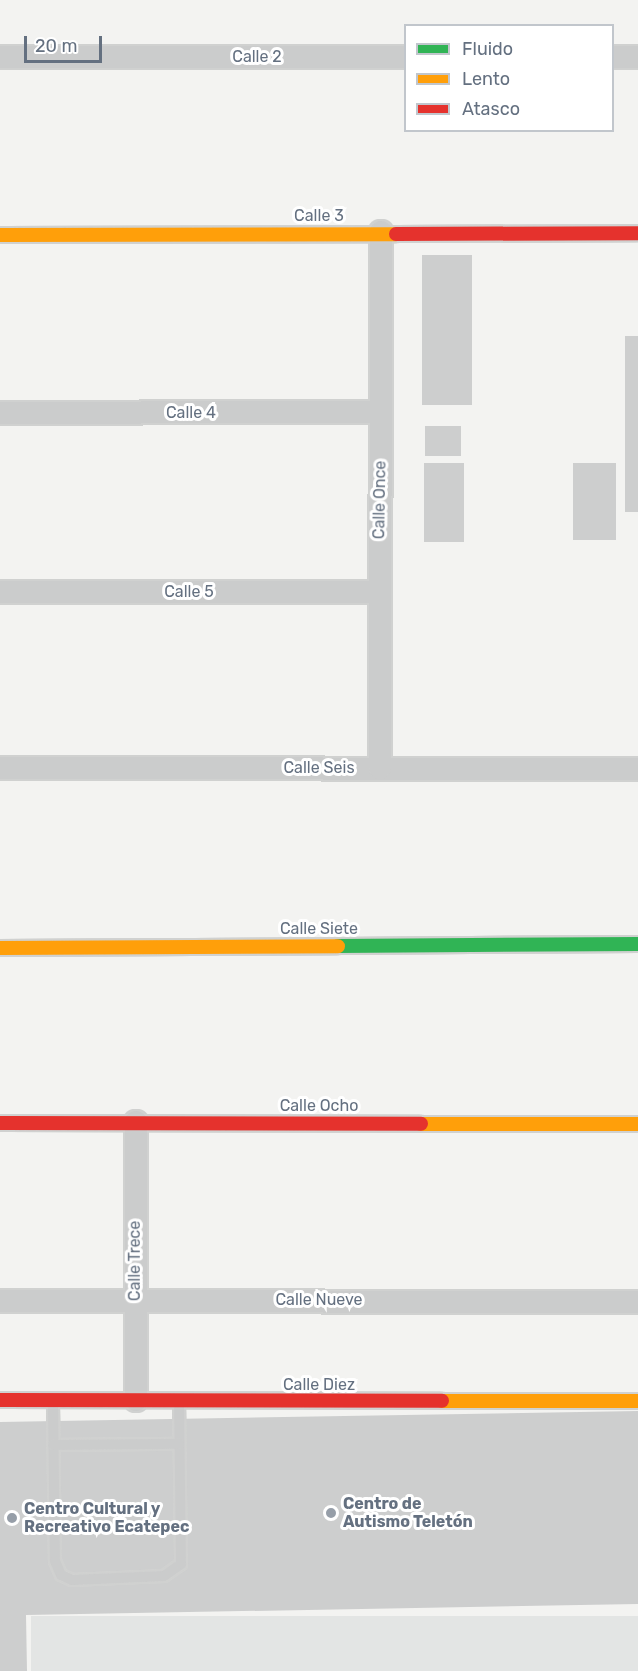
<!DOCTYPE html>
<meta charset="utf-8">
<style>
body{margin:0}
#map{position:relative;width:638px;height:1671px;overflow:hidden;background:#f3f3f1;font-family:Rubik,sans-serif}
div>[style]{position:absolute}
.built>*{inset:0;background:#e3e5e4;transform-origin:0 0}
.building>*{inset:0;background:#cdcece;transform-origin:0 0}
.roads{filter:drop-shadow(2px 0 #d0d1d0) drop-shadow(-2px 0 #d0d1d0) drop-shadow(0 2px #d0d1d0) drop-shadow(0 -2px #d0d1d0)}
.lane>*{height:10px;margin:-5px;padding:0 5px;transform-origin:5px;border-radius:5px;background:#cbcccc}
.street>*{height:22px;margin:-11px;padding:0 11px;transform-origin:11px;border-radius:11px;background:#cbcccc}
.fast>*{height:14px;margin:-7px;padding:0 7px;transform-origin:7px;border-radius:7px;background:#30b455}
.slow>*{height:14px;margin:-7px;padding:0 7px;transform-origin:7px;border-radius:7px;background:#ff9f0a}
.jam>*{height:14px;margin:-7px;padding:0 7px;transform-origin:7px;border-radius:7px;background:#e5322d}
.dots>*{width:16px;height:16px;translate:-50% -50%;box-sizing:border-box;border:3px solid #fff;border-radius:50%}
span{translate:-50% -50%;white-space:nowrap;text-align:center;line-height:1.15;-webkit-text-stroke:6px #fff;paint-order:stroke}
.street-label{font-size:16px;color:#647080}
.poi-label{font-size:16px;color:#647080;font-weight:700}
.left{translate:0 -50%;text-align:left}
.legend{position:absolute;left:404px;top:24px;width:210px;height:108px;box-sizing:border-box;background:#fff;border:2px solid #c1c6cc;margin:0;padding:8px 10px;list-style:none;font-size:18px;color:#647080}
.legend li{display:flex;align-items:center;gap:12px;height:30px}
.legend b{width:30px;border:2px solid #c1c6cc}
.scale{position:absolute;left:24px;top:36px;width:78px;height:27px;box-sizing:border-box;border:3px solid #647080;border-top:0;padding-left:8px;font-size:18px;line-height:21px;white-space:nowrap;color:#647080;-webkit-text-stroke:4px #fff;paint-order:stroke}
</style>
<div id="map">
<div class="built">
<div style="left:638px;top:1616px;width:55px;height:607px;rotate:90deg"></div>
</div>
<div class="building">
<div style="left:422px;top:255px;width:50px;height:150px"></div>
<div style="left:625px;top:336px;width:13px;height:176px"></div>
<div style="left:425px;top:426px;width:36px;height:30px"></div>
<div style="left:424px;top:463px;width:40px;height:79px"></div>
<div style="left:573px;top:463px;width:43px;height:77px"></div>
<div style="clip-path:polygon(638px 1411px,638px 1604px,26px 1615px,27px 1671px,0 1671px,0 1422px)"></div>
</div>
<div class="roads">
<div class="lane">
<div style="left:53px;top:1404px;width:157px;rotate:89.3deg"></div>
<div style="left:55px;top:1561px;width:15px;rotate:67deg"></div>
<div style="left:61px;top:1575px;width:12px;rotate:24deg"></div>
<div style="left:72px;top:1580px;width:92px;rotate:-2.5deg"></div>
<div style="left:164px;top:1576px;width:21px;rotate:-35deg"></div>
<div style="left:181px;top:1564px;width:162px;rotate:-90.7deg"></div>
<div style="left:53px;top:1445px;width:126px;rotate:-0.5deg"></div>
</div>
<div class="street">
<div style="left:0;top:57px;width:406px"></div>
<div style="left:612px;top:57px;width:26px"></div>
<div style="left:0;top:413px;width:381px;rotate:-0.2deg"></div>
<div style="left:0;top:592px;width:378px"></div>
<div style="left:0;top:768px;width:638px;rotate:0.09deg"></div>
<div style="left:380px;top:768px;width:536px;rotate:-89.89deg"></div>
<div style="left:0;top:1301px;width:638px;rotate:0.09deg"></div>
<div style="left:136px;top:1400px;width:278px;rotate:-90deg"></div>
</div>
<div class="fast">
<div style="left:338px;top:946px;width:300px;rotate:-0.4deg"></div>
</div>
<div class="slow">
<div style="left:0;top:235px;width:396px;rotate:-0.1deg"></div>
<div style="left:0;top:948px;width:338px;rotate:-0.3deg"></div>
<div style="left:421px;top:1124px;width:217px"></div>
<div style="left:442px;top:1401px;width:196px"></div>
</div>
<div class="jam">
<div style="left:396px;top:234px;width:242px;rotate:-0.2deg"></div>
<div style="left:0;top:1123px;width:421px;rotate:0.1deg"></div>
<div style="left:0;top:1400px;width:442px;rotate:0.1deg"></div>
</div>
</div>
<div class="dots">
<div style="left:331px;top:1513px;background:#969ea8"></div>
<div style="left:12px;top:1518px;background:#969ea8"></div>
</div>
<div class="street-label">
<span style="left:257px;top:57px">Calle 2</span>
<span style="left:319px;top:216px">Calle 3</span>
<span style="left:191px;top:413px">Calle 4</span>
<span style="left:380px;top:500px;rotate:-89deg">Calle Once</span>
<span style="left:189px;top:592px">Calle 5</span>
<span style="left:319px;top:768px">Calle Seis</span>
<span style="left:319px;top:929px">Calle Siete</span>
<span style="left:319px;top:1106px">Calle Ocho</span>
<span style="left:135px;top:1261px;rotate:-90deg">Calle Trece</span>
<span style="left:319px;top:1300px">Calle Nueve</span>
<span style="left:319px;top:1385px">Calle Diez</span>
</div>
<div class="poi-label">
<span class="left" style="left:343px;top:1513px">Centro de<br>Autismo Teletón</span>
<span class="left" style="left:24px;top:1518px">Centro Cultural y<br>Recreativo Ecatepec</span>
</div>
<ul class="legend">
<li><b style="height:8px;background:#30b455"></b>Fluido</li>
<li><b style="height:8px;background:#ff9f0a"></b>Lento</li>
<li><b style="height:8px;background:#e5322d"></b>Atasco</li>
</ul>
<div class="scale">20 m</div>
</div>
